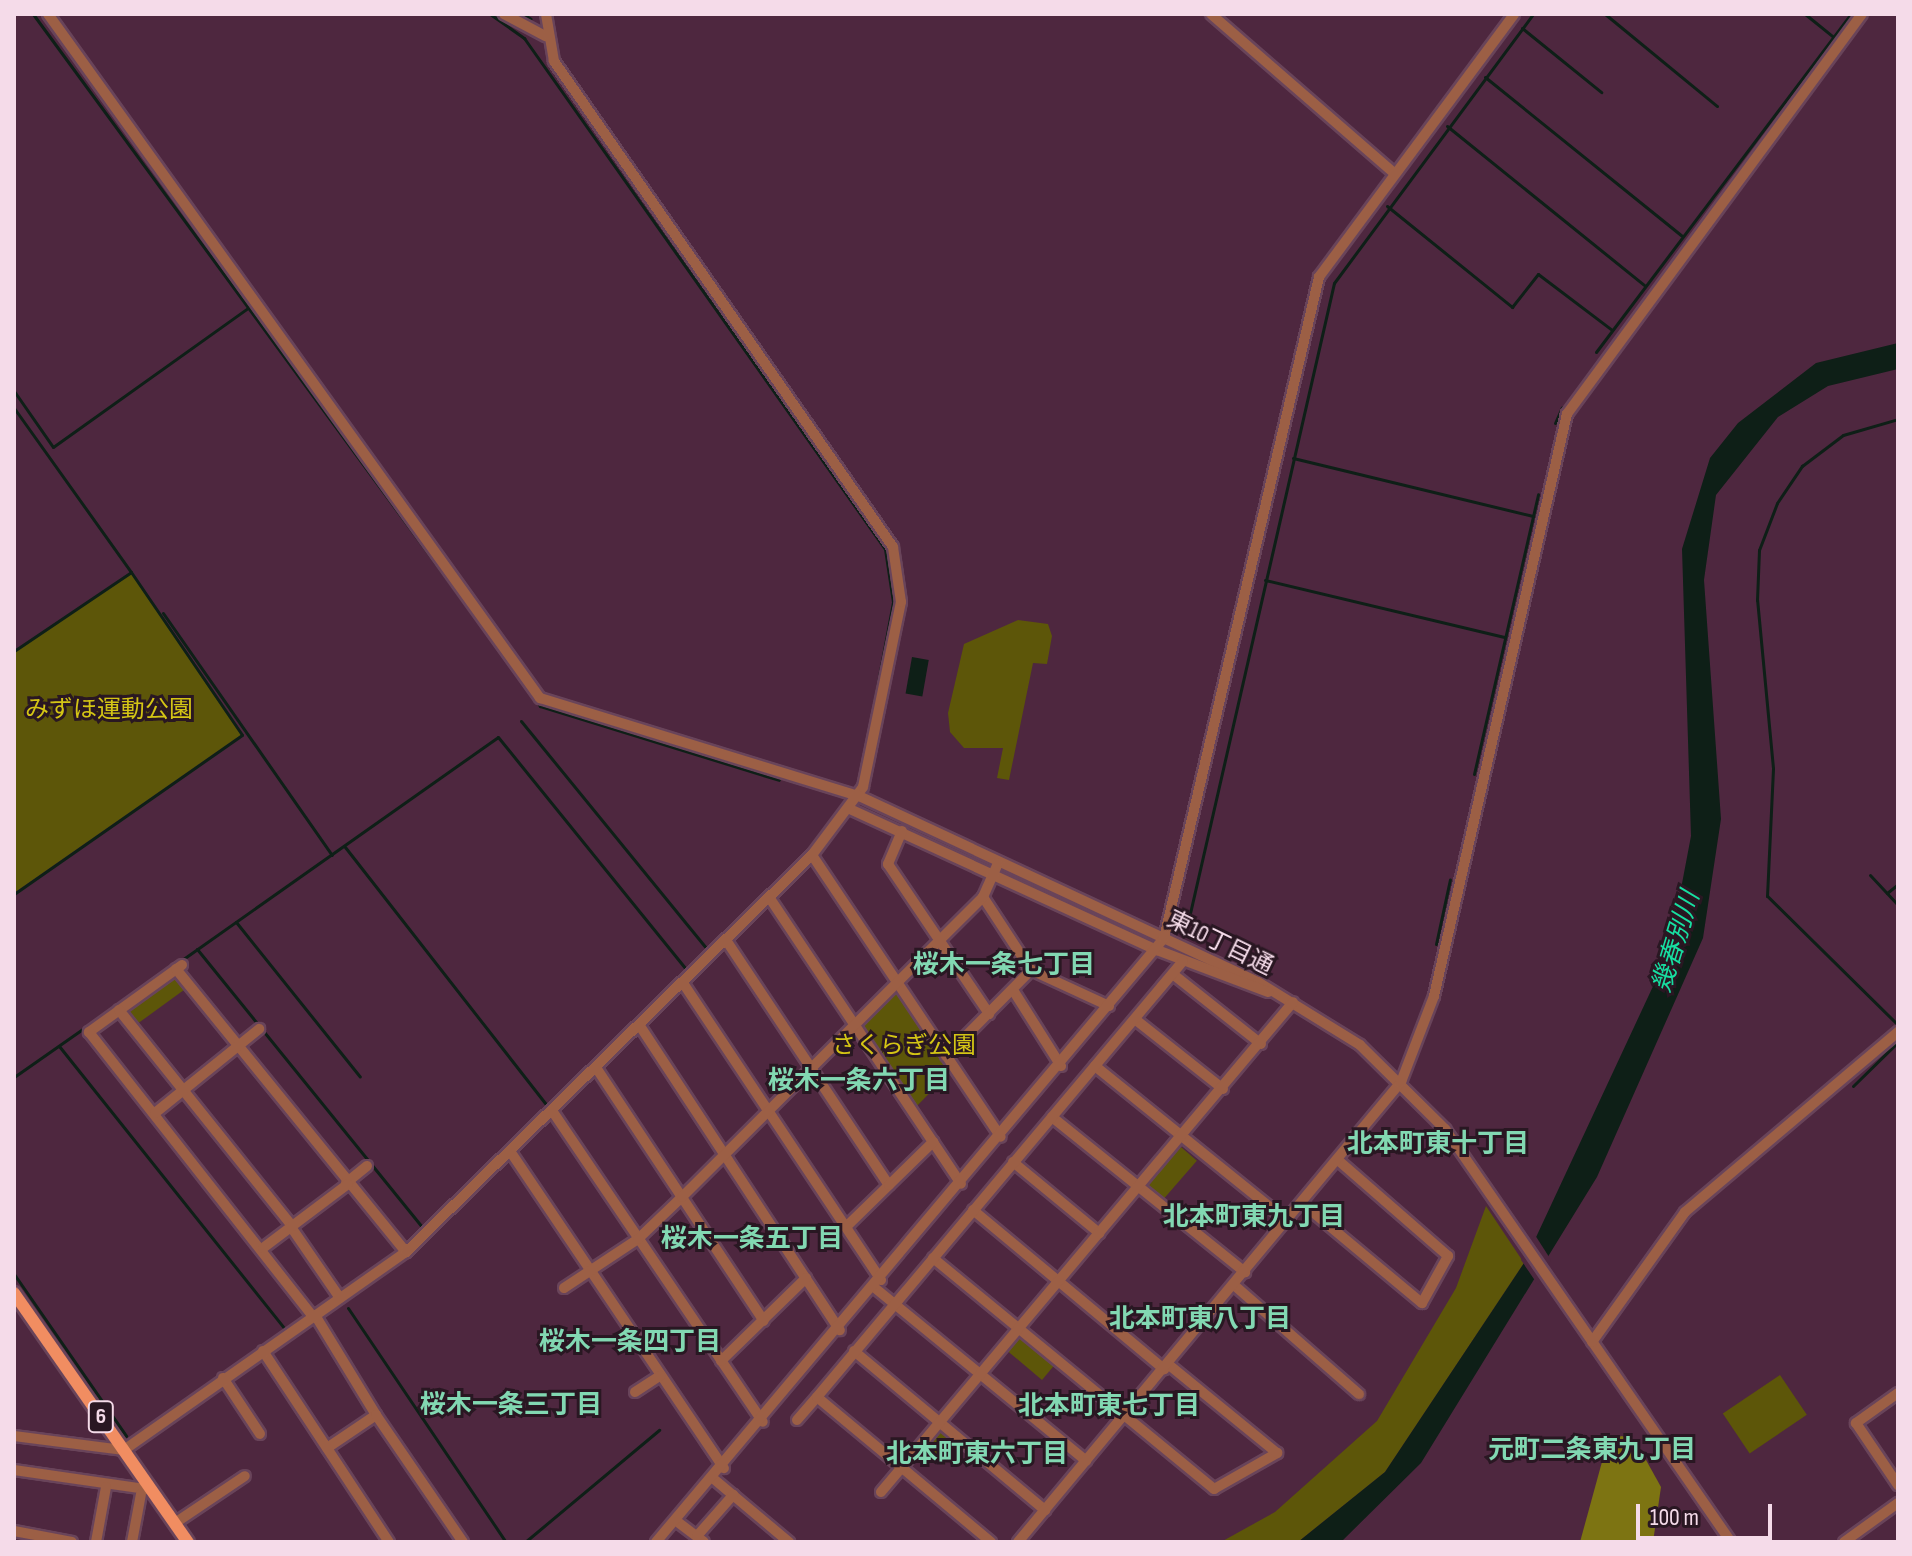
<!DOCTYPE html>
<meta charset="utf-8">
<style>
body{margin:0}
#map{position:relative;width:1912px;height:1556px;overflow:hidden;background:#4e273f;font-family:"Sofia Sans Condensed","Noto Sans JP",sans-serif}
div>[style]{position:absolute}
.green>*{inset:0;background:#5d5609;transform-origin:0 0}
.forest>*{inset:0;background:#7d7412}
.water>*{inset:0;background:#0e1f17;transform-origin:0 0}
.pier>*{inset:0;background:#4e273f}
.stream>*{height:3px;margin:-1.5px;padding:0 1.5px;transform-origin:1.5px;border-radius:1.5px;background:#0e1f17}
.roads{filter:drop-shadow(2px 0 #69445a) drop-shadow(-2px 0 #69445a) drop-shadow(0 2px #69445a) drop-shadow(0 -2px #69445a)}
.minor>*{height:10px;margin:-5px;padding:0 5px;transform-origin:5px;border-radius:5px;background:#9c5f45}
.major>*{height:12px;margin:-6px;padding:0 6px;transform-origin:6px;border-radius:6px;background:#f18d61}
span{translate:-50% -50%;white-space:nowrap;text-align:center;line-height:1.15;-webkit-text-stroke:6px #291722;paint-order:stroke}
.shield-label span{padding:2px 6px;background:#291722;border:2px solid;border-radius:6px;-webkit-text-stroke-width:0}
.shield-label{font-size:22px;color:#f5dbe9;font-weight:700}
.park-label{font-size:24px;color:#d4c515}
.street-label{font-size:24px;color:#f5dbe9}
.water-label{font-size:26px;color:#17dfa1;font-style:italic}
.neighbourhood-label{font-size:26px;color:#82d8b2;font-weight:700}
.frame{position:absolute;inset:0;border:16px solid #f5dbe9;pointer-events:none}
.scale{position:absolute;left:1636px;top:1504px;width:136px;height:36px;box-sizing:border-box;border:4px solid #f5dbe9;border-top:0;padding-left:10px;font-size:24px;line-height:28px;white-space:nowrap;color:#f5dbe9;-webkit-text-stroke:6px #291722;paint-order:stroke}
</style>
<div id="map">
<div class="green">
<div style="clip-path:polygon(131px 573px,241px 735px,14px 893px,14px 653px)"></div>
<div style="clip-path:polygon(1018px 620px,1048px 624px,1052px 636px,1047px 664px,1033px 663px,1009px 780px,997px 778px,1003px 748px,964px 748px,950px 732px,948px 713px,964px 644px)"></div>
<div style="left:177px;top:974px;width:17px;height:63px;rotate:54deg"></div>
<div style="clip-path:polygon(896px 981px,954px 1068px,912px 1111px,854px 1024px)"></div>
<div style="left:1181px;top:1147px;width:21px;height:50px;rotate:41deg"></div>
<div style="clip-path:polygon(1486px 1206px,1524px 1263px,1385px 1472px,1298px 1542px,1221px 1542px,1275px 1512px,1377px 1421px,1456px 1288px)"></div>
<div style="left:1019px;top:1328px;width:51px;height:25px;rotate:40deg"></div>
<div style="left:1780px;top:1375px;width:48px;height:69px;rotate:56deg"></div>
<div style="left:940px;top:1423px;width:30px;height:29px;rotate:41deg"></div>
</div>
<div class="forest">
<div style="clip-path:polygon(1622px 1436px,1636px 1442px,1661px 1487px,1653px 1542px,1580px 1542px,1608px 1440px)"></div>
</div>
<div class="water">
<div style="clip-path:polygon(1898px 343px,1898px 369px,1828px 386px,1778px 417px,1716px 495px,1704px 580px,1721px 819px,1703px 938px,1597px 1177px,1421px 1463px,1341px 1542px,1298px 1542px,1385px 1472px,1524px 1263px,1669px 952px,1691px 836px,1682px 549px,1710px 458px,1738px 423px,1816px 363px)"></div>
<div style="left:912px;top:657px;width:17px;height:37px;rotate:10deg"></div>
</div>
<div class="pier">
<div style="clip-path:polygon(1535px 1235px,1551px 1260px,1538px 1285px,1521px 1260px)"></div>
</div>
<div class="stream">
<div style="left:33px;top:14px;width:858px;rotate:53.77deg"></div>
<div style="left:540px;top:706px;width:250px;rotate:17.2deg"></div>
<div style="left:490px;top:14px;width:42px;rotate:35.2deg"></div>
<div style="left:524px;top:38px;width:626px;rotate:54.76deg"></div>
<div style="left:885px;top:549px;width:54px;rotate:81.4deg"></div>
<div style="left:893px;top:602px;width:163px;rotate:100.6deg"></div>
<div style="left:523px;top:14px;width:9px;rotate:32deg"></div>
<div style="left:1605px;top:14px;width:145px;rotate:39.4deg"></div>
<div style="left:1805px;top:14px;width:36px;rotate:39deg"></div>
<div style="left:14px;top:15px;width:1px;rotate:-45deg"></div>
<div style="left:1522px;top:28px;width:102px;rotate:39deg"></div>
<div style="left:1485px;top:77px;width:252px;rotate:38.9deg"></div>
<div style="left:1447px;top:126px;width:253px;rotate:38.9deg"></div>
<div style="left:1387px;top:206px;width:161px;rotate:38.9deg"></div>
<div style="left:1512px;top:307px;width:42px;rotate:-51.8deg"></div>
<div style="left:1538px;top:274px;width:93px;rotate:37.1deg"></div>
<div style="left:1596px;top:352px;width:423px;rotate:-53deg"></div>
<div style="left:14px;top:391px;width:68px;rotate:55.1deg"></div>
<div style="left:53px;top:447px;width:243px;rotate:-35.5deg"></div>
<div style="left:14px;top:408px;width:201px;rotate:54.5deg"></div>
<div style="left:1555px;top:423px;width:17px;rotate:-66deg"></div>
<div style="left:1293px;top:458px;width:247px;rotate:13.6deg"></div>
<div style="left:1265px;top:580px;width:247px;rotate:13.4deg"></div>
<div style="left:163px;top:613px;width:295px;rotate:55.1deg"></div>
<div style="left:14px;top:651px;width:141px;rotate:-34deg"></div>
<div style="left:131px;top:572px;width:197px;rotate:55.7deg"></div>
<div style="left:242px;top:735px;width:278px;rotate:145.1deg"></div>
<div style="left:521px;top:721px;width:291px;rotate:50.8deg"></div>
<div style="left:1898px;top:740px;width:1px;rotate:90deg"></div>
<div style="left:1474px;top:774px;width:287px;rotate:-77.1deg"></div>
<div style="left:345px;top:847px;width:328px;rotate:52deg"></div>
<div style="left:1870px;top:875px;width:41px;rotate:47deg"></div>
<div style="left:1887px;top:893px;width:14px;rotate:-39deg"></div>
<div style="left:236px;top:922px;width:198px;rotate:51.3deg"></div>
<div style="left:1188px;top:922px;width:655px;rotate:-77.13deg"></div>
<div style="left:1334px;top:283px;width:335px;rotate:-53.5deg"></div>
<div style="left:1436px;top:944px;width:66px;rotate:-77.8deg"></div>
<div style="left:197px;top:949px;width:359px;rotate:51deg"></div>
<div style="left:179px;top:962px;width:390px;rotate:-35.2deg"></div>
<div style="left:498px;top:737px;width:297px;rotate:51deg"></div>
<div style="left:1896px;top:1023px;width:181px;rotate:-135.4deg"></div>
<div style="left:1767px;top:896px;width:128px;rotate:-87.3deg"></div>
<div style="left:1773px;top:768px;width:169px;rotate:-95.4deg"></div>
<div style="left:1757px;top:600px;width:50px;rotate:-87.7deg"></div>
<div style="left:1759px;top:550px;width:50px;rotate:-69deg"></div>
<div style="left:1777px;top:503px;width:45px;rotate:-56deg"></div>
<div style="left:1802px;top:466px;width:51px;rotate:-37.1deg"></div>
<div style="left:1843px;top:435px;width:57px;rotate:-16.2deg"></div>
<div style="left:59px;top:1046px;width:361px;rotate:51.4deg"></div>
<div style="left:14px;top:1077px;width:150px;rotate:-35deg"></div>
<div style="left:1853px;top:1086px;width:63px;rotate:-44.4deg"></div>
<div style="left:14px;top:1274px;width:197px;rotate:55.3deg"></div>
<div style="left:348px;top:1308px;width:282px;rotate:56deg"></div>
<div style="left:525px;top:1542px;width:175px;rotate:-39.9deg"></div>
</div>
<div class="roads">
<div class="minor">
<div style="left:48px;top:14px;width:843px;rotate:54.27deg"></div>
<div style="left:540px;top:698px;width:334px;rotate:17.1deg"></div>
<div style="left:859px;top:796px;width:440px;rotate:25deg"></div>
<div style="left:1258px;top:982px;width:120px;rotate:31.7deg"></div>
<div style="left:1360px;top:1045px;width:120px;rotate:44.7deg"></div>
<div style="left:1445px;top:1129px;width:502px;rotate:55.3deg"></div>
<div style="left:504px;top:14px;width:47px;rotate:28.2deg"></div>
<div style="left:1211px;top:14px;width:242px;rotate:41deg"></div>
<div style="left:852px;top:810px;width:336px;rotate:24.7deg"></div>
<div style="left:1157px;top:950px;width:119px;rotate:20.7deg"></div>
<div style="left:902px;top:831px;width:36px;rotate:113deg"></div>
<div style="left:888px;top:864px;width:181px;rotate:56deg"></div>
<div style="left:812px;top:855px;width:339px;rotate:56.2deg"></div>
<div style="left:769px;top:897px;width:345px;rotate:56.2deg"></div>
<div style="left:983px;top:897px;width:87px;rotate:56.7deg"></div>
<div style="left:1031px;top:970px;width:86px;rotate:24.8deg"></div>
<div style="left:726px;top:940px;width:294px;rotate:56.4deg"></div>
<div style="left:889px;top:1185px;width:60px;rotate:135.7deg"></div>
<div style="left:182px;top:965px;width:115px;rotate:144.2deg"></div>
<div style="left:89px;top:1032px;width:362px;rotate:51.8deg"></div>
<div style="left:176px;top:969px;width:365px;rotate:50.9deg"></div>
<div style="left:1174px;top:975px;width:111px;rotate:38.4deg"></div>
<div style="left:683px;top:983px;width:357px;rotate:56.3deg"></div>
<div style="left:1013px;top:990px;width:90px;rotate:57.7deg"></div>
<div style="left:119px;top:1010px;width:277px;rotate:51.3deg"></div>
<div style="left:1136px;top:1020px;width:111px;rotate:38.4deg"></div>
<div style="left:640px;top:1026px;width:364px;rotate:56.7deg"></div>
<div style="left:946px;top:1056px;width:121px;rotate:-45.3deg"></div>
<div style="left:1095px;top:1066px;width:248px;rotate:38.9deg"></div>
<div style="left:597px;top:1069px;width:302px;rotate:56.5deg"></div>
<div style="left:553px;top:1112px;width:374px;rotate:55.9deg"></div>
<div style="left:155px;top:1113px;width:134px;rotate:-38.9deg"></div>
<div style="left:1052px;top:1117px;width:248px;rotate:38.8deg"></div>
<div style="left:512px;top:1154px;width:379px;rotate:56deg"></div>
<div style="left:1013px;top:1162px;width:112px;rotate:39.5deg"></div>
<div style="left:346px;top:1183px;width:27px;rotate:-39deg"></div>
<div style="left:889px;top:1185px;width:62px;rotate:-44.3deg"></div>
<div style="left:1303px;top:1204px;width:155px;rotate:39.8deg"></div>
<div style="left:1422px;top:1303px;width:54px;rotate:-61deg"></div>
<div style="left:1448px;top:1256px;width:145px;rotate:-138.9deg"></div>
<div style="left:973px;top:1210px;width:249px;rotate:39.8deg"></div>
<div style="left:291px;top:1227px;width:86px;rotate:55.4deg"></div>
<div style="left:263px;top:1248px;width:106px;rotate:-37deg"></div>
<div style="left:933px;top:1258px;width:364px;rotate:39.4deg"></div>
<div style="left:1214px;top:1489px;width:73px;rotate:-29.7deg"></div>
<div style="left:1277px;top:1453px;width:141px;rotate:-140.8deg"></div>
<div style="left:1234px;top:1285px;width:166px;rotate:41.1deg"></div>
<div style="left:564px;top:1288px;width:89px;rotate:-33.5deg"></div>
<div style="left:638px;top:1239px;width:61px;rotate:-43.7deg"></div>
<div style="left:682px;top:1197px;width:425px;rotate:-44.9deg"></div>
<div style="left:983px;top:897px;width:37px;rotate:-66deg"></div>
<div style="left:875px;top:1288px;width:273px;rotate:39.3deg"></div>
<div style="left:315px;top:1315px;width:117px;rotate:58.6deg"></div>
<div style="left:376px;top:1415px;width:59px;rotate:146deg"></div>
<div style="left:1592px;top:1342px;width:160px;rotate:-54.4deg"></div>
<div style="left:1685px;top:1212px;width:279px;rotate:-40.2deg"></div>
<div style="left:263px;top:1351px;width:229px;rotate:56.6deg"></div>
<div style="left:854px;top:1351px;width:249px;rotate:39.8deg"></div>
<div style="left:721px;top:1361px;width:119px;rotate:-44.3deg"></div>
<div style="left:223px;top:1378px;width:67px;rotate:56.5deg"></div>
<div style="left:635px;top:1392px;width:30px;rotate:-33deg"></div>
<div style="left:1898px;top:1393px;width:52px;rotate:144.5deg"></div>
<div style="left:1856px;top:1423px;width:75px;rotate:55.9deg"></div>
<div style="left:376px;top:1415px;width:154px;rotate:55.6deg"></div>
<div style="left:797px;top:1420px;width:30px;rotate:-49deg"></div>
<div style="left:14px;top:1436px;width:111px;rotate:7.3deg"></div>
<div style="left:124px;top:1450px;width:345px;rotate:-35.1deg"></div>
<div style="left:406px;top:1252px;width:568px;rotate:-44.36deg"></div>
<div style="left:812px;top:855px;width:85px;rotate:-53.1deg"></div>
<div style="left:863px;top:787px;width:189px;rotate:-78.4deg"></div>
<div style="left:901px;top:602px;width:56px;rotate:-98.3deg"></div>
<div style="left:893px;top:547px;width:593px;rotate:-124.9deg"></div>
<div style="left:554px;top:61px;width:48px;rotate:-99.7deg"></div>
<div style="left:14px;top:1470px;width:139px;rotate:8.2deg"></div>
<div style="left:715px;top:1480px;width:97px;rotate:40deg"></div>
<div style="left:881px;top:1492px;width:640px;rotate:-49.94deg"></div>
<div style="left:175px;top:1523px;width:84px;rotate:-33.9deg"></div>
<div style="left:679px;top:1523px;width:31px;rotate:37deg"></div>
<div style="left:14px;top:1531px;width:59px;rotate:10.7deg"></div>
<div style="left:697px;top:1536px;width:55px;rotate:-48.7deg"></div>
<div style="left:96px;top:1542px;width:56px;rotate:-79.7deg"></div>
<div style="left:132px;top:1542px;width:49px;rotate:-79.4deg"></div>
<div style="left:656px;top:1542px;width:789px;rotate:-49.93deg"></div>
<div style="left:1164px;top:938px;width:679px;rotate:-76.8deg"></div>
<div style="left:1319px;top:277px;width:327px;rotate:-53.4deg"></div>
<div style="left:991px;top:1542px;width:226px;rotate:-140.2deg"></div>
<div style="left:817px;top:1397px;width:569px;rotate:-49.99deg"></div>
<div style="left:1018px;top:1542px;width:599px;rotate:-50.22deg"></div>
<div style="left:1401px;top:1082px;width:92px;rotate:-69deg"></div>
<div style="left:1434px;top:996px;width:597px;rotate:-77.13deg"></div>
<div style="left:1567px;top:414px;width:497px;rotate:-53.6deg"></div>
<div style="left:1844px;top:1542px;width:67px;rotate:-35.8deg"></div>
</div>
<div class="major">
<div style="left:14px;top:1293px;width:304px;rotate:55.1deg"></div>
</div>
</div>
<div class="shield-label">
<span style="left:101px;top:1417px">6</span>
</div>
<div class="park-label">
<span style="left:109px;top:710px">みずほ運動公園</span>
<span style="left:904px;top:1046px">さくらぎ公園</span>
</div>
<div class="street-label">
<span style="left:1220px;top:943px;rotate:26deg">東10丁目通</span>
</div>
<div class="water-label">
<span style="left:1677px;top:942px;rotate:-73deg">幾春別川</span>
</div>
<div class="neighbourhood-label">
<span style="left:1004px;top:966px">桜木一条七丁目</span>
<span style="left:859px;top:1082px">桜木一条六丁目</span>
<span style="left:1438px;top:1145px">北本町東十丁目</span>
<span style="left:1254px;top:1218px">北本町東九丁目</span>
<span style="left:752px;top:1240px">桜木一条五丁目</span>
<span style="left:1200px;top:1320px">北本町東八丁目</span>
<span style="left:630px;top:1343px">桜木一条四丁目</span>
<span style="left:511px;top:1406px">桜木一条三丁目</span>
<span style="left:1109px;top:1407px">北本町東七丁目</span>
<span style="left:1592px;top:1451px">元町二条東九丁目</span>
<span style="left:977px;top:1455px">北本町東六丁目</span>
</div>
<div class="frame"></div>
<div class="scale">100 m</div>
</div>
